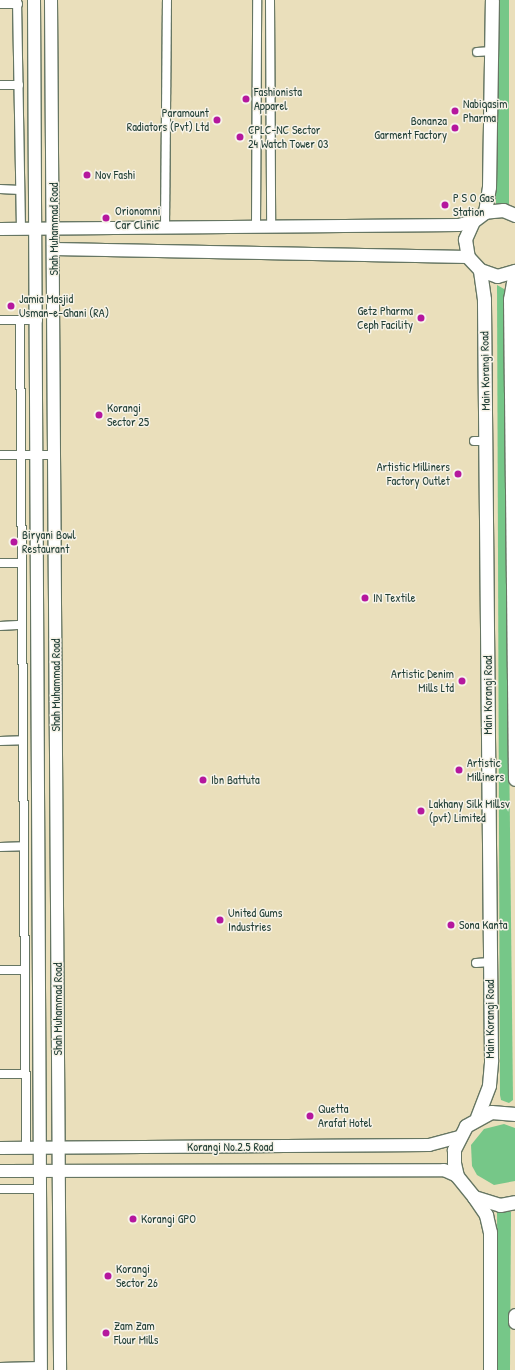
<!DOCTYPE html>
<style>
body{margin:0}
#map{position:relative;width:515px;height:1370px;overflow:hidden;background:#eadfbb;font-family:"Patrick Hand",sans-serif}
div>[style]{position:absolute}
.green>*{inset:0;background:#76c788;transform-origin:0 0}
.roads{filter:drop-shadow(1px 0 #667663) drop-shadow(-1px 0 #667663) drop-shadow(0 1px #667663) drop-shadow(0 -1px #667663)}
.street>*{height:8px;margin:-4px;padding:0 4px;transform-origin:4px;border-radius:4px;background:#fff}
.secondary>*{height:12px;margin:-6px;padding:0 6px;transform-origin:6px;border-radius:6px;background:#fff}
.primary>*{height:13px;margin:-6.5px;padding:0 6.5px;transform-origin:6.5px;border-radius:6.5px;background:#fff}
.dots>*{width:11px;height:11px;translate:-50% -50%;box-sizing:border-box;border:2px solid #f7f3e8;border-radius:50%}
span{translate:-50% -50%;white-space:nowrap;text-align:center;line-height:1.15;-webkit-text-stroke:3px #f7f3e8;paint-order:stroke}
.poi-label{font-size:12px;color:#1f3d34}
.left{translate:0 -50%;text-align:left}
.right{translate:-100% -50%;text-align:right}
.street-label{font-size:12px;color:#1f3d34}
</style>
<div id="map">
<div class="green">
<div style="left:496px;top:0;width:13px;height:204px"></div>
<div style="clip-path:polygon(497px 285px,504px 289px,513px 1100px,509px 1103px,501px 1100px,500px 1095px)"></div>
<div style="clip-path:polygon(504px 1124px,515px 1128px,515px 1181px,494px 1185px,477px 1175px,472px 1166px,471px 1145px,484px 1129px)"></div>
<div style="clip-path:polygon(497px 1210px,511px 1212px,510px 1370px,498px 1370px)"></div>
</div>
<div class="roads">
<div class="street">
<div style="left:17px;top:0;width:228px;rotate:89deg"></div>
<div style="left:270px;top:0;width:226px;rotate:89.7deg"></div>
<div style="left:0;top:4px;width:18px"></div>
<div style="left:477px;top:52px;width:15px;rotate:-4deg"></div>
<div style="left:0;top:85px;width:19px"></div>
<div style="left:0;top:189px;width:20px;rotate:3deg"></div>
<div style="left:256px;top:226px;width:226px;rotate:-89.7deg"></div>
<div style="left:165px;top:227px;width:227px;rotate:-89.5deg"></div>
<div style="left:0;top:320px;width:38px"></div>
<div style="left:20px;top:320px;width:828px;rotate:89.58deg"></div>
<div style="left:474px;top:441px;width:11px"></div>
<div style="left:0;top:455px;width:55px"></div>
<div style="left:0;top:563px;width:21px"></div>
<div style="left:0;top:626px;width:22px;rotate:-3deg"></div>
<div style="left:0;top:741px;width:23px;rotate:-2deg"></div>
<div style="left:0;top:847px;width:24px;rotate:-2deg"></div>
<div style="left:476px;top:963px;width:14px;rotate:-4deg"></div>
<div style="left:0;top:970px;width:25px"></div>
<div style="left:0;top:1074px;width:25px"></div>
<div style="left:0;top:1189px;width:41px"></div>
<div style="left:0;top:1367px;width:41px;rotate:-1.4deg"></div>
</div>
<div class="secondary">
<div style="left:34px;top:0;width:1370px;rotate:89.71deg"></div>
<div style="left:51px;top:0;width:1370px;rotate:89.62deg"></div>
<div style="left:0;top:229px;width:459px;rotate:-0.5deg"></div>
<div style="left:459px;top:225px;width:15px;rotate:-16deg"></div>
<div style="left:54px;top:249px;width:414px;rotate:1.1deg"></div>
<div style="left:0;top:1148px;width:429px;rotate:-0.4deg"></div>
<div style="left:429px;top:1145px;width:31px;rotate:-15deg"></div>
<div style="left:0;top:1171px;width:444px;rotate:-0.1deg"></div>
<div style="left:444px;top:1170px;width:14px;rotate:25deg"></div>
</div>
<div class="primary">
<div style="left:485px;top:212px;width:25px;rotate:-81deg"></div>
<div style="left:489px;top:187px;width:187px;rotate:-89.1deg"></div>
<div style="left:515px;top:215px;width:13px;rotate:-157deg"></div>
<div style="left:503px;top:210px;width:18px;rotate:174deg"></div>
<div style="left:485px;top:212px;width:15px;rotate:143deg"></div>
<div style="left:473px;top:221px;width:20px;rotate:114deg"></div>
<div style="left:465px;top:239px;width:18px;rotate:81deg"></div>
<div style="left:468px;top:257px;width:18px;rotate:47deg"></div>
<div style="left:480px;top:270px;width:18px;rotate:19deg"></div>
<div style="left:497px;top:276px;width:19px;rotate:-16deg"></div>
<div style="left:515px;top:271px;width:28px;rotate:100deg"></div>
<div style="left:510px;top:299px;width:480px;rotate:89.4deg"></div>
<div style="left:515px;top:1114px;width:24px;rotate:-175deg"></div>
<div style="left:491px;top:1112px;width:29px;rotate:151deg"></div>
<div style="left:466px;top:1126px;width:27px;rotate:117deg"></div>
<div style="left:454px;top:1150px;width:13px;rotate:90deg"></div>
<div style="left:454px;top:1163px;width:13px;rotate:77deg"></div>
<div style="left:457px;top:1176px;width:27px;rotate:51deg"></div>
<div style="left:474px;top:1197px;width:27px;rotate:17deg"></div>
<div style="left:500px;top:1205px;width:15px;rotate:-11deg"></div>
<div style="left:477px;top:1117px;width:34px;rotate:-69deg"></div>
<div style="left:489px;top:1085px;width:25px;rotate:-85deg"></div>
<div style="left:491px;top:1060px;width:761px;rotate:-90.53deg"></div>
<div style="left:484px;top:299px;width:29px;rotate:-98deg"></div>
<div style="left:474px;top:1197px;width:22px;rotate:56deg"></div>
<div style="left:486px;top:1215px;width:17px;rotate:77deg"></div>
<div style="left:490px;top:1232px;width:138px;rotate:90deg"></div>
<div style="left:515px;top:1315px;width:7px;rotate:90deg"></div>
</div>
</div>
<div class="dots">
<div style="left:246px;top:99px;background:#b5179e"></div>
<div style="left:455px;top:111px;background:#b5179e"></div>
<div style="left:217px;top:120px;background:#b5179e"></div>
<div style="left:455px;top:128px;background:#b5179e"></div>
<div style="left:240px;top:137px;background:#b5179e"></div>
<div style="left:87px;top:175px;background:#b5179e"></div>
<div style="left:445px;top:205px;background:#b5179e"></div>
<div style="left:106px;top:218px;background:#b5179e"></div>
<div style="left:11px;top:306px;background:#b5179e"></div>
<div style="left:421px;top:318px;background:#b5179e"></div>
<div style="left:99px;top:415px;background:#b5179e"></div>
<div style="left:458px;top:474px;background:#b5179e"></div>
<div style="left:14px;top:542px;background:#b5179e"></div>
<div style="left:365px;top:598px;background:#b5179e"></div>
<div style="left:462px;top:681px;background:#b5179e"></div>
<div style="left:459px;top:770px;background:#b5179e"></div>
<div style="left:203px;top:780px;background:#b5179e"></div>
<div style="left:421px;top:811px;background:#b5179e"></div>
<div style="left:220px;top:920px;background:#b5179e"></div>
<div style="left:451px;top:925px;background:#b5179e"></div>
<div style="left:310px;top:1116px;background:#b5179e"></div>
<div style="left:133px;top:1219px;background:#b5179e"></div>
<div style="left:108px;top:1276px;background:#b5179e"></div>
<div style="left:106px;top:1333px;background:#b5179e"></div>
</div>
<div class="poi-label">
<span class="left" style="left:254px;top:99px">Fashionista<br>Apparel</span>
<span class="left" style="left:463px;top:111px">Nabiqasim<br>Pharma</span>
<span class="right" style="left:209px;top:120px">Paramount<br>Radiators (Pvt) Ltd</span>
<span class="right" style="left:447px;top:128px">Bonanza<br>Garment Factory</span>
<span class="left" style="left:248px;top:137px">CPLC-NC Sector<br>24 Watch Tower 03</span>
<span class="left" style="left:95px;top:175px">Nov Fashi</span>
<span class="left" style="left:453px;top:205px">P S O Gas<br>Station</span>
<span class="left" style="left:115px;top:218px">Orionomni<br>Car Clinic</span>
<span class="left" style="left:19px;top:306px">Jamia Masjid<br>Usman-e-Ghani (RA)</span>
<span class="right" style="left:413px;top:318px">Getz Pharma<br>Ceph Facility</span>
<span class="left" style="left:107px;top:415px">Korangi<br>Sector 25</span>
<span class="right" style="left:450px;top:474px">Artistic Milliners<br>Factory Outlet</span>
<span class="left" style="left:22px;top:542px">Biryani Bowl<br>Restaurant</span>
<span class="left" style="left:373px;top:598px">IN Textile</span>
<span class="right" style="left:454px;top:681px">Artistic Denim<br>Mills Ltd</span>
<span class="left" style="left:467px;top:770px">Artistic<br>Milliners</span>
<span class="left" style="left:211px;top:780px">Ibn Battuta</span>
<span class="left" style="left:429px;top:811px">Lakhany Silk Millsv<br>(pvt) Limited</span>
<span class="left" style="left:228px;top:920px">United Gums<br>Industries</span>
<span class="left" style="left:459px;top:925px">Sona Kanta</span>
<span class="left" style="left:318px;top:1116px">Quetta<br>Arafat Hotel</span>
<span class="left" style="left:141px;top:1219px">Korangi GPO</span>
<span class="left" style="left:116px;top:1276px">Korangi<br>Sector 26</span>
<span class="left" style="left:114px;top:1333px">Zam Zam<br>Flour Mills</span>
</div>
<div class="street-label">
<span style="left:54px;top:229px;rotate:-90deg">Shah Muhammad Road</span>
<span style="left:485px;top:371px;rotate:-91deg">Main Korangi Road</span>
<span style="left:56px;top:685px;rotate:-90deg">Shah Muhammad Road</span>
<span style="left:488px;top:695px;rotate:-90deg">Main Korangi Road</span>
<span style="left:58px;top:1009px;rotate:-90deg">Shah Muhammad Road</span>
<span style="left:490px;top:1019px;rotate:-90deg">Main Korangi Road</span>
<span style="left:230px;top:1147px">Korangi No.2.5 Road</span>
</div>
</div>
